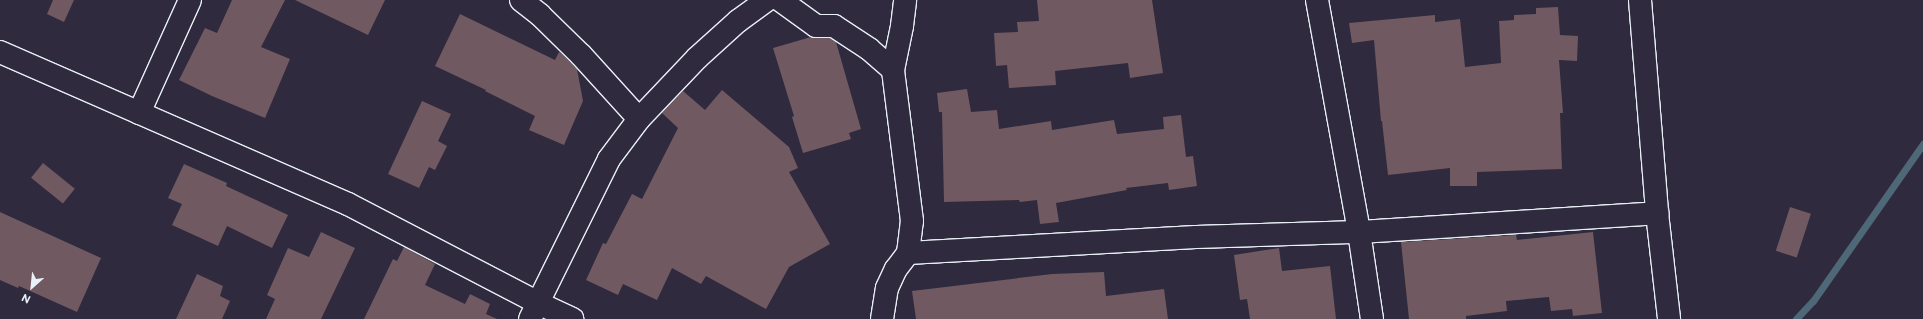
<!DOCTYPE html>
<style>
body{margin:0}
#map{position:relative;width:1923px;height:319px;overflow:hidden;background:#2f2a3d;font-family:"Balsamiq Sans",sans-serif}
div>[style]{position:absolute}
.stream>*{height:7px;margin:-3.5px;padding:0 3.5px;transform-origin:3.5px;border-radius:3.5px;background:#4f6877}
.building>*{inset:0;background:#705961;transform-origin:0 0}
.roads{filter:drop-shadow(1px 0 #e8f1f8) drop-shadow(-1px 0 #e8f1f8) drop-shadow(0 1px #e8f1f8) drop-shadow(0 -1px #e8f1f8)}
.minor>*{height:22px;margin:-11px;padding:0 11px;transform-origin:11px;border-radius:11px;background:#2f2a3d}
span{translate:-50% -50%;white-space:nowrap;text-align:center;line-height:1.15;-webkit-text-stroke:4px #2f2a3d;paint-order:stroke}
.north{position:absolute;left:12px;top:267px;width:40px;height:40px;-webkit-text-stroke:3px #2f2a3d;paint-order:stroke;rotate:207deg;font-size:11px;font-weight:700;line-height:16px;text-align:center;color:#e8f1f8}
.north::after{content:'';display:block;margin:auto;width:14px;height:18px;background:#e8f1f8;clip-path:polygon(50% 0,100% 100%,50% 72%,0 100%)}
</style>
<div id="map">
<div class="stream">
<div style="left:1796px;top:319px;width:25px;rotate:-47deg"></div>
<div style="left:1813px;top:301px;width:192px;rotate:-55deg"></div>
</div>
<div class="building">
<div style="clip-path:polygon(53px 0,74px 0,64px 22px,47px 14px)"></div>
<div style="clip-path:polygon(232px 0,285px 0,261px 47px,290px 59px,265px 118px,212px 96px,179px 80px,205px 28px,217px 33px)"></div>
<div style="clip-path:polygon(295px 0,385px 0,368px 35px)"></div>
<div style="clip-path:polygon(1037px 0,1152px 0,1163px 73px,1130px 78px,1128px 63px,1055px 71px,1056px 85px,1009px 88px,1007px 65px,996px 66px,994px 33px,1018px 32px,1017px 22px,1039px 21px)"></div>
<div style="clip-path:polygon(1558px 7px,1560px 35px,1578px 36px,1577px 61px,1559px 60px,1563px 113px,1560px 113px,1562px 169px,1477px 172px,1477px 186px,1450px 186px,1450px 168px,1388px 175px,1382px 121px,1381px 121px,1374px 40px,1352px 43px,1349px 23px,1435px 15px,1435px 22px,1460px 19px,1465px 67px,1501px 63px,1499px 21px,1514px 20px,1514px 15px,1536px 14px,1536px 8px)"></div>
<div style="clip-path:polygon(460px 14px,555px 60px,559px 52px,562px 54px,577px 69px,583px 101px,564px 145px,529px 130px,535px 116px,485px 91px,486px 90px,435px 66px)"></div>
<div style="clip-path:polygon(811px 37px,830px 38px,836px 42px,861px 129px,849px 133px,851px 139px,803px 153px,792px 117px,794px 116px,773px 48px)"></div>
<div style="clip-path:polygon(967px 89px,971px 112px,997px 110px,999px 129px,1051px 121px,1052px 130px,1114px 120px,1117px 134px,1164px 129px,1163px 117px,1181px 115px,1186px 157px,1193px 156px,1197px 186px,1169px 190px,1168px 183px,1126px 188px,1127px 190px,1056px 203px,1059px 222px,1040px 224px,1037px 200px,1020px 202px,1019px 200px,944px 202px,942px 112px,939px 112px,937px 93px)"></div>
<div style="clip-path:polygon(722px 90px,789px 147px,798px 168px,789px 172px,830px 244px,789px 267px,766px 309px,706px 276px,701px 284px,672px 268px,657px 300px,623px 284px,618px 295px,586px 280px,603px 243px,606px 244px,632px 194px,642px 199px,678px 128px,662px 113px,683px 91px,705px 110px)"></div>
<div style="clip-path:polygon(422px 101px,451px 114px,438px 141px,447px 146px,435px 170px,429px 167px,419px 188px,388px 174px)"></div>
<div style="left:43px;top:163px;width:41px;height:19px;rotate:39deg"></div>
<div style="clip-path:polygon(184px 164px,227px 183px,226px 186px,288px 215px,272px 248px,227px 226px,218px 246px,172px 225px,182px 204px,168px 198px)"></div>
<div style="left:1790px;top:207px;width:22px;height:46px;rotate:18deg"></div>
<div style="clip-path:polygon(0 212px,101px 258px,77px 312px,19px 286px,18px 288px,0 280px)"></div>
<div style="clip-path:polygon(321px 232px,355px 248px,321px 319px,266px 319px,275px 299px,267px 295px,288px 248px,309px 257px)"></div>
<div style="clip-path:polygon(1593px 232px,1602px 313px,1573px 316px,1572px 309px,1551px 311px,1549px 297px,1506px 301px,1507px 311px,1466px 316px,1466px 319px,1409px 319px,1401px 242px,1516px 235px,1517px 240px)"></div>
<div style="clip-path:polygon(404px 247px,435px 264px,425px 285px,465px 304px,470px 294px,490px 304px,486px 314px,497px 319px,364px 319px,393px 259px,397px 261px)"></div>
<div style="clip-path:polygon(1279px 248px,1282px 271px,1330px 266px,1336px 319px,1250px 319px,1247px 299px,1240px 300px,1234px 255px)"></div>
<div style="clip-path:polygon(1104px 272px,1106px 296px,1164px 289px,1168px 319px,916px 319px,912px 291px,1052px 274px)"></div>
<div style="clip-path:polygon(197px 274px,223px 286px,220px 296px,230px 301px,222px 319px,176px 319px)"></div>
</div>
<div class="roads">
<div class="minor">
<div style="left:521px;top:0;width:24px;rotate:38deg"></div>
<div style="left:540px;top:15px;width:57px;rotate:44.3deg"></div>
<div style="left:581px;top:55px;width:86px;rotate:47.8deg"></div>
<div style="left:780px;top:0;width:44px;rotate:35.8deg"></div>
<div style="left:816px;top:26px;width:18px"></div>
<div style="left:834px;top:26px;width:42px;rotate:33.3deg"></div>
<div style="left:869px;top:49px;width:32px;rotate:41deg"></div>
<div style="left:1317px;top:0;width:236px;rotate:79.7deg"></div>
<div style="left:1359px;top:232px;width:88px;rotate:81.5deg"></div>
<div style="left:1640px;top:0;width:214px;rotate:85.4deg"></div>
<div style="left:1657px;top:213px;width:107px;rotate:83.5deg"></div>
<div style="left:0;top:52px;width:380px;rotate:23.6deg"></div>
<div style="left:348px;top:204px;width:214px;rotate:27.5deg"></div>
<div style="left:538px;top:303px;width:38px;rotate:25deg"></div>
<div style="left:139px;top:113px;width:124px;rotate:-65.7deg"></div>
<div style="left:908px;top:253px;width:288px;rotate:-3.2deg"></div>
<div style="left:1196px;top:237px;width:163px;rotate:-1.8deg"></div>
<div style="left:1359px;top:232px;width:299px;rotate:-3.6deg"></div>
<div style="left:530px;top:319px;width:178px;rotate:-63.7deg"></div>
<div style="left:609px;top:159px;width:50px;rotate:-53.1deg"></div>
<div style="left:639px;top:119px;width:84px;rotate:-46.4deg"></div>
<div style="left:697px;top:58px;width:55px;rotate:-42.1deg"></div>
<div style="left:738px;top:21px;width:36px;rotate:-36deg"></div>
<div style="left:882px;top:319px;width:31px;rotate:-81deg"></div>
<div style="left:887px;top:288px;width:21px;rotate:-65deg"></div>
<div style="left:896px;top:269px;width:20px;rotate:-53deg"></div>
<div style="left:908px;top:253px;width:32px;rotate:-83deg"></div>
<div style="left:912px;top:221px;width:152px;rotate:-97.2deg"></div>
<div style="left:893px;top:70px;width:45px;rotate:-78.4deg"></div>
<div style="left:902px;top:26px;width:26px;rotate:-83deg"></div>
</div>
</div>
<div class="north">N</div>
</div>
